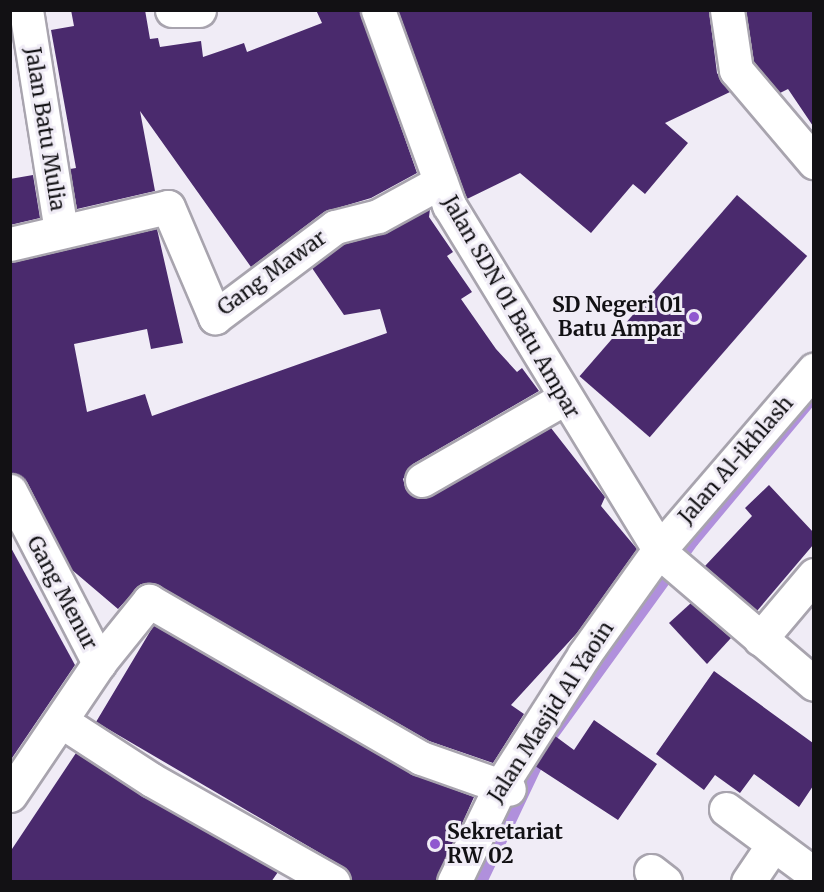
<!DOCTYPE html>
<style>
body{margin:0}
#map{position:relative;width:824px;height:892px;overflow:hidden;background:#f0ecf6;font-family:Merriweather,serif}
div>[style]{position:absolute}
.stream>*{height:12px;margin:-6px;padding:0 6px;transform-origin:6px;border-radius:6px;background:#b090dc}
.building>*{inset:0;background:#4a2a6d;transform-origin:0 0}
.roads{filter:drop-shadow(2px 0 #a8a4ae) drop-shadow(-2px 0 #a8a4ae) drop-shadow(0 2px #a8a4ae) drop-shadow(0 -2px #a8a4ae)}
.street>*{height:33px;margin:-16.5px;padding:0 16.5px;transform-origin:16.5px;border-radius:16.5px;background:#fff}
.dots>*{width:16px;height:16px;translate:-50% -50%;box-sizing:border-box;border:3px solid #f0ecf6;border-radius:50%}
span{translate:-50% -50%;white-space:nowrap;text-align:center;line-height:1.15;-webkit-text-stroke:6px #f0ecf6;paint-order:stroke}
.street-label{font-size:21px;color:#121114}
.poi-label{font-size:21px;color:#121114;font-weight:700}
.right{translate:-100% -50%;text-align:right}
.left{translate:0 -50%;text-align:left}
.frame{position:absolute;inset:0;border:12px solid #121114;pointer-events:none}
</style>
<div id="map">
<div class="stream">
<div style="left:481px;top:882px;width:156px;rotate:-64.6deg"></div>
<div style="left:548px;top:741px;width:247px;rotate:-54.1deg"></div>
<div style="left:693px;top:541px;width:189px;rotate:-50.2deg"></div>
</div>
<div class="building">
<div style="clip-path:polygon(71px 10px,145px 10px,150px 39px,158px 38px,160px 47px,201px 41px,203px 57px,244px 43px,247px 52px,322px 23px,316px 10px,360px 10px,417px 173px,371px 198px,324px 212px,251px 267px,140px 111px,155px 191px,77px 209px,70px 169px,76px 168px,51px 30px,74px 26px)"></div>
<div style="clip-path:polygon(398px 10px,709px 10px,717px 73px,730px 92px,665px 123px,688px 143px,645px 194px,633px 184px,591px 233px,520px 173px,467px 199px)"></div>
<div style="clip-path:polygon(746px 10px,813px 10px,813px 126px,788px 89px,780px 93px,754px 62px)"></div>
<div style="clip-path:polygon(33px 175px,40px 218px,10px 225px,10px 179px)"></div>
<div style="left:737px;top:195px;width:93px;height:240px;rotate:41deg"></div>
<div style="clip-path:polygon(430px 209px,429px 217px,453px 252px,447px 256px,472px 292px,461px 299px,496px 349px,517px 372px,522px 368px,539px 391px,413px 464px,403px 479px,406px 490px,421px 499px,431px 496px,551px 428px,605px 497px,601px 506px,637px 549px,577px 633px,511px 705px,524px 714px,493px 763px,429px 741px,158px 585px,141px 584px,118px 609px,71px 569px,27px 482px,10px 472px,10px 262px,157px 229px,183px 343px,151px 349px,147px 329px,74px 344px,87px 412px,145px 394px,152px 416px,387px 333px,380px 309px,344px 315px,312px 268px,343px 244px,387px 233px)"></div>
<div style="clip-path:polygon(769px 485px,813px 532px,813px 545px,757px 611px,705px 566px,752px 516px,745px 508px)"></div>
<div style="clip-path:polygon(10px 546px,75px 665px,10px 761px)"></div>
<div style="clip-path:polygon(691px 603px,731px 638px,707px 664px,669px 623px)"></div>
<div style="clip-path:polygon(154px 625px,412px 774px,474px 797px,436px 882px,352px 882px,342px 866px,96px 722px)"></div>
<div style="clip-path:polygon(714px 671px,813px 743px,813px 786px,799px 807px,754px 774px,740px 793px,715px 775px,704px 790px,656px 754px)"></div>
<div style="clip-path:polygon(594px 720px,657px 764px,618px 820px,535px 766px,555px 736px,574px 750px)"></div>
<div style="clip-path:polygon(76px 753px,143px 796px,278px 872px,271px 882px,10px 882px,10px 852px)"></div>
</div>
<div class="roads">
<div class="street">
<div style="left:26px;top:10px;width:224px;rotate:81deg"></div>
<div style="left:172px;top:10px;width:27px"></div>
<div style="left:378px;top:10px;width:208px;rotate:70deg"></div>
<div style="left:449px;top:205px;width:409px;rotate:58.6deg"></div>
<div style="left:662px;top:554px;width:200px;rotate:40.5deg"></div>
<div style="left:727px;top:10px;width:61px;rotate:81.5deg"></div>
<div style="left:736px;top:70px;width:121px;rotate:49.7deg"></div>
<div style="left:10px;top:244px;width:162px;rotate:-13.2deg"></div>
<div style="left:168px;top:207px;width:120px;rotate:66.9deg"></div>
<div style="left:215px;top:317px;width:150px;rotate:-36.9deg"></div>
<div style="left:335px;top:227px;width:44px;rotate:-14.3deg"></div>
<div style="left:378px;top:216px;width:71px;rotate:-28.7deg"></div>
<div style="left:422px;top:480px;width:163px;rotate:-29.9deg"></div>
<div style="left:10px;top:491px;width:194px;rotate:62.6deg"></div>
<div style="left:760px;top:639px;width:84px;rotate:-49.8deg"></div>
<div style="left:61px;top:721px;width:108px;rotate:33deg"></div>
<div style="left:152px;top:780px;width:208px;rotate:29.4deg"></div>
<div style="left:10px;top:795px;width:159px;rotate:-56deg"></div>
<div style="left:99px;top:663px;width:80px;rotate:-51.1deg"></div>
<div style="left:149px;top:601px;width:314px;rotate:30deg"></div>
<div style="left:421px;top:758px;width:93px;rotate:19.4deg"></div>
<div style="left:726px;top:809px;width:109px;rotate:36.5deg"></div>
<div style="left:651px;top:871px;width:18px;rotate:38deg"></div>
<div style="left:454px;top:882px;width:108px;rotate:-64.1deg"></div>
<div style="left:501px;top:785px;width:154px;rotate:-57.4deg"></div>
<div style="left:584px;top:655px;width:129px;rotate:-54.5deg"></div>
<div style="left:659px;top:550px;width:238px;rotate:-49.3deg"></div>
<div style="left:748px;top:882px;width:45px;rotate:-56deg"></div>
</div>
</div>
<div class="dots">
<div style="left:694px;top:317px;background:#8f57cf"></div>
<div style="left:435px;top:844px;background:#8f57cf"></div>
</div>
<div class="street-label">
<span style="left:45px;top:129px;rotate:81deg">Jalan Batu Mulia</span>
<span style="left:272px;top:273px;rotate:-36deg">Gang Mawar</span>
<span style="left:511px;top:307px;rotate:60deg">Jalan SDN 01 Batu Ampar</span>
<span style="left:736px;top:460px;rotate:-49deg">Jalan Al-ikhlash</span>
<span style="left:62px;top:593px;rotate:62deg">Gang Menur</span>
<span style="left:551px;top:712px;rotate:-57deg">Jalan Masjid Al Yaoin</span>
</div>
<div class="poi-label">
<span class="right" style="left:682px;top:317px">SD Negeri 01<br>Batu Ampar</span>
<span class="left" style="left:447px;top:844px">Sekretariat<br>RW 02</span>
</div>
<div class="frame"></div>
</div>
